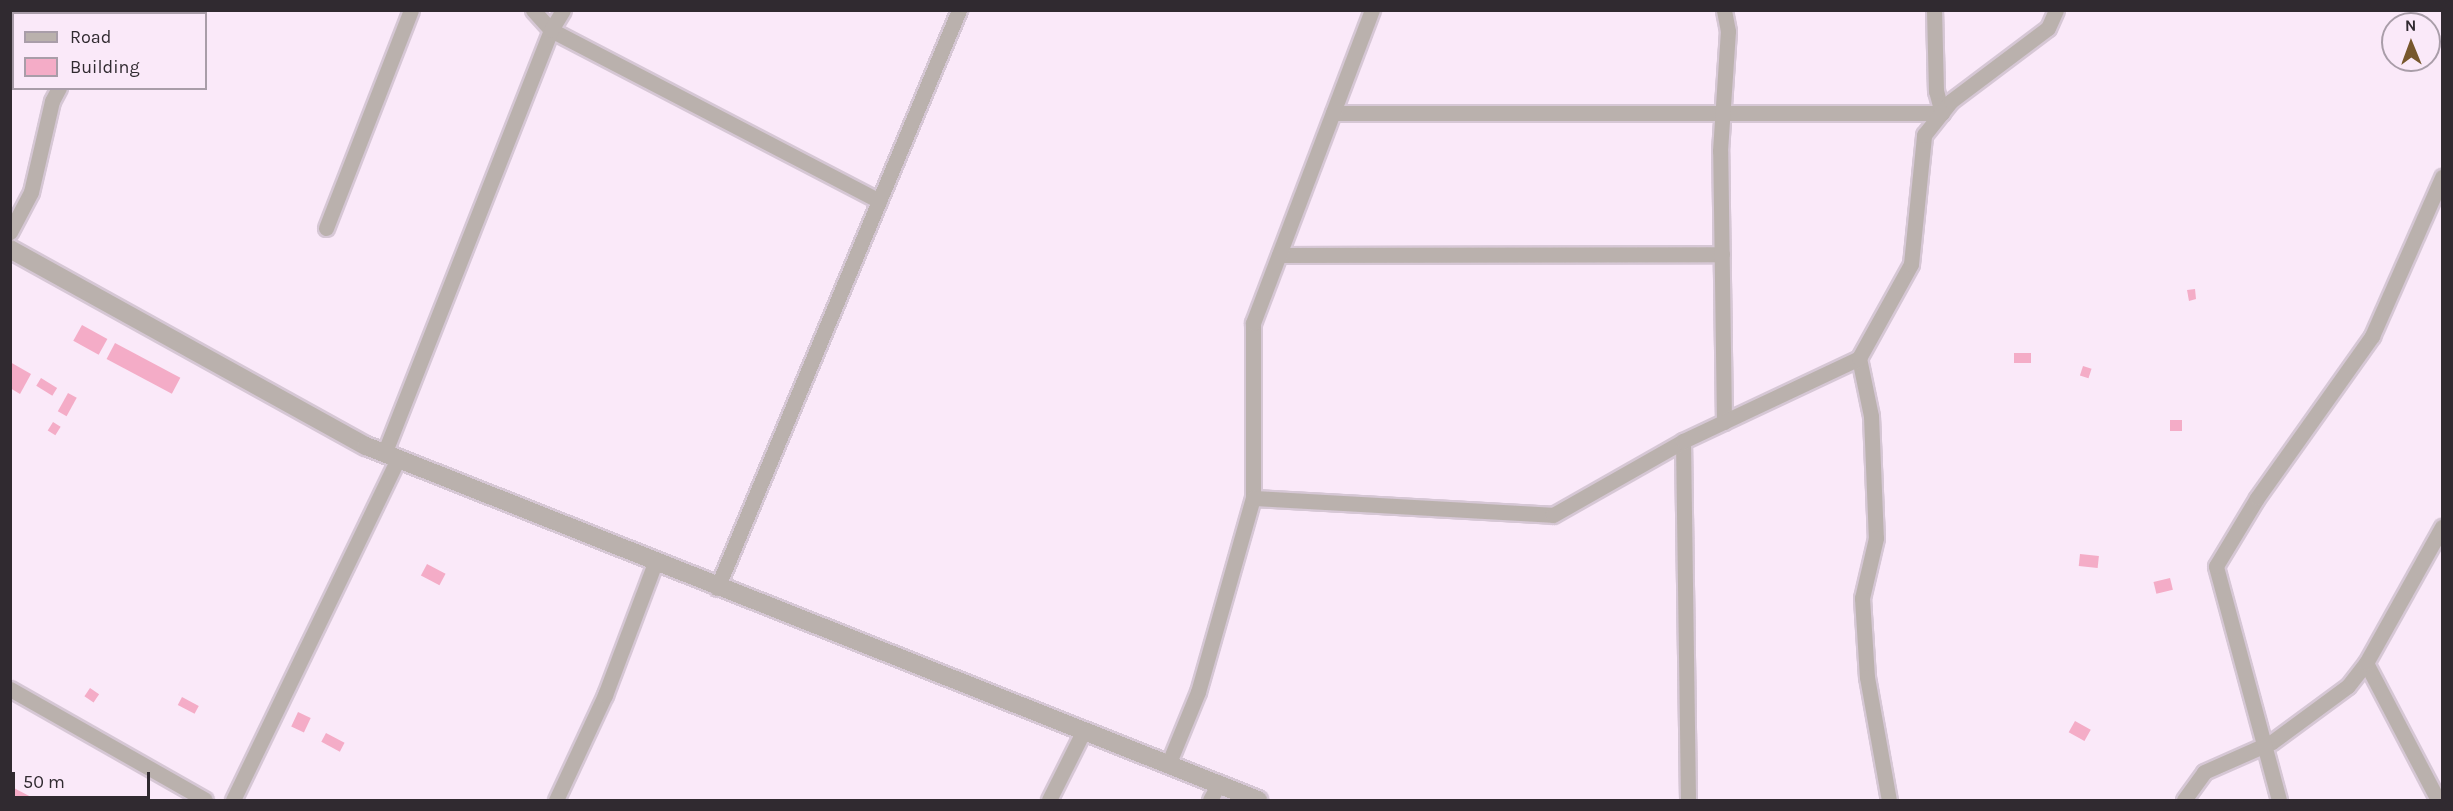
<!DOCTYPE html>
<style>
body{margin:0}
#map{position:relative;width:2453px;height:811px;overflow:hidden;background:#fae9f9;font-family:Karla,sans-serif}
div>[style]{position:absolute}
.building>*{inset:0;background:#f4acc7;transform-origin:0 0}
.roads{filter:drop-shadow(2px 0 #d6c7d5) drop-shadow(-2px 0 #d6c7d5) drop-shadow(0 2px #d6c7d5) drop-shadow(0 -2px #d6c7d5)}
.minor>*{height:15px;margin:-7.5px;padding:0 7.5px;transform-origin:7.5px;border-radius:7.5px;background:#bab1ad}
.tertiary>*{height:18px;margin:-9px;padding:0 9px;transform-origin:9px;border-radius:9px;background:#bab1ad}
span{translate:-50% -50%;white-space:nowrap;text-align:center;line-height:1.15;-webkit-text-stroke:6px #fae9f9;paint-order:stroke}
.frame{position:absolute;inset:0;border:12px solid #302a30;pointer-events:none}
.legend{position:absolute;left:12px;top:12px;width:195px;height:78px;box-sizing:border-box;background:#fae9f9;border:2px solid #a99da9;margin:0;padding:8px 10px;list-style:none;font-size:18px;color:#302a30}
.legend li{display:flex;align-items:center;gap:12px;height:30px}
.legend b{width:30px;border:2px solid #a99da9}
.north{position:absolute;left:2381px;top:12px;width:60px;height:60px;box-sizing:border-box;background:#fae9f9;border:2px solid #a99da9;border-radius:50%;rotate:359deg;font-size:16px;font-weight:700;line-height:24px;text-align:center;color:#302a30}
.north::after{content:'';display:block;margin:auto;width:21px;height:27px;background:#77572d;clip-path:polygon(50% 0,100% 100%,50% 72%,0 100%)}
.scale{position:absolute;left:12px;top:772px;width:138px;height:27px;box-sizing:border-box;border:3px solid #302a30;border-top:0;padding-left:8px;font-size:18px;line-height:21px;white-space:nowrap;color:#302a30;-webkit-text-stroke:4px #fae9f9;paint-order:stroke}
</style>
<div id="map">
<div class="building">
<div style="clip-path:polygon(2195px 289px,2196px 299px,2189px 301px,2187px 290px)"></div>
<div style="left:82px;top:325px;width:29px;height:18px;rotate:29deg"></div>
<div style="left:115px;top:343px;width:74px;height:18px;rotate:28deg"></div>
<div style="left:2031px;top:353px;width:10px;height:17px;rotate:90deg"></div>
<div style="clip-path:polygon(10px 362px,31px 374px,20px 394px,10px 388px)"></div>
<div style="left:2083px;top:366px;width:9px;height:10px;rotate:18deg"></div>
<div style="left:41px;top:378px;width:19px;height:9px;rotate:32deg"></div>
<div style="left:68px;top:393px;width:10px;height:21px;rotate:29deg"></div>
<div style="left:2170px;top:420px;width:12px;height:11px"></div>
<div style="left:53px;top:422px;width:9px;height:10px;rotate:32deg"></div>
<div style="left:2080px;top:554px;width:19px;height:12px;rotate:6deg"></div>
<div style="left:427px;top:564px;width:21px;height:13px;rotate:28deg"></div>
<div style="left:2170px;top:578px;width:12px;height:17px;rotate:76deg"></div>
<div style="left:90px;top:688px;width:11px;height:10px;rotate:34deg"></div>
<div style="left:182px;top:697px;width:19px;height:9px;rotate:28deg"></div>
<div style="left:298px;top:712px;width:14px;height:16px;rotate:25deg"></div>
<div style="left:2075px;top:721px;width:18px;height:13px;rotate:29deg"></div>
<div style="left:326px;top:733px;width:21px;height:10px;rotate:28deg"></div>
<div style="clip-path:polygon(10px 786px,37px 800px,10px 800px)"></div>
</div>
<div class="roads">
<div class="minor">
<div style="left:533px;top:10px;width:27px;rotate:48deg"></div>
<div style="left:551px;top:30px;width:370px;rotate:27.5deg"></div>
<div style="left:98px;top:14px;width:4px;rotate:-63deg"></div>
<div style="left:1333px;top:113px;width:609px"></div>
<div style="left:1942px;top:113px;width:23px;rotate:-105deg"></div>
<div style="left:1936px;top:91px;width:81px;rotate:-91.4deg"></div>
<div style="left:326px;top:228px;width:234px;rotate:-68.7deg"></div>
<div style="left:10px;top:232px;width:45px;rotate:-62.3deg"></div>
<div style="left:31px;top:192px;width:93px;rotate:-77deg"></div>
<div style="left:52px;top:101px;width:15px;rotate:-62deg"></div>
<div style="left:1279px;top:255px;width:443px;rotate:-0.1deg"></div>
<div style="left:1859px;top:358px;width:59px;rotate:78.3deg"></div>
<div style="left:1871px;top:416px;width:122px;rotate:87.7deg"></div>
<div style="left:1876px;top:538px;width:62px;rotate:103.1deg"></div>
<div style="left:1862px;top:598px;width:79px;rotate:86.4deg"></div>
<div style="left:1867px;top:677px;width:125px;rotate:79.9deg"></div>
<div style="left:1724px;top:422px;width:271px;rotate:-90.8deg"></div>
<div style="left:1720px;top:151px;width:120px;rotate:-86.2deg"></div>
<div style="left:1728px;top:31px;width:21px;rotate:-101deg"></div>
<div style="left:1683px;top:441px;width:359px;rotate:89.2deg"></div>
<div style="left:384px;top:454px;width:456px;rotate:-68.5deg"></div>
<div style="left:551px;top:30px;width:23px;rotate:-59deg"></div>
<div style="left:1253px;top:498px;width:175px;rotate:-90deg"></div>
<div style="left:1253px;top:323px;width:335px;rotate:-69.2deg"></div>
<div style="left:717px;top:588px;width:627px;rotate:-67.28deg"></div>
<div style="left:2366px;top:663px;width:155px;rotate:62.3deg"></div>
<div style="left:10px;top:689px;width:224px;rotate:29.6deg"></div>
<div style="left:1168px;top:765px;width:79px;rotate:-67.7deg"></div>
<div style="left:1198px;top:692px;width:202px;rotate:-74.2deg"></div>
<div style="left:1253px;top:498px;width:300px;rotate:3.2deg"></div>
<div style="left:1553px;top:515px;width:150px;rotate:-29.6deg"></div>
<div style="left:1683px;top:441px;width:195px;rotate:-25.2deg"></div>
<div style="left:1859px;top:358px;width:107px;rotate:-61deg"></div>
<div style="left:1911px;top:264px;width:130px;rotate:-84.2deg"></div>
<div style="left:1924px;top:135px;width:43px;rotate:-51.5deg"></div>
<div style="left:1951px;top:101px;width:121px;rotate:-37deg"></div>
<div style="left:2048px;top:28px;width:20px;rotate:-66deg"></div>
<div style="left:233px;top:800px;width:379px;rotate:-64.2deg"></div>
<div style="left:556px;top:800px;width:116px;rotate:-65deg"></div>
<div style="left:605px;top:695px;width:141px;rotate:-69.3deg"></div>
<div style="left:1049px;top:800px;width:76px;rotate:-63.4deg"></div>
<div style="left:1210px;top:800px;width:17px;rotate:-62deg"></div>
<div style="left:2184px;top:800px;width:34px;rotate:-54deg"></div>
<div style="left:2204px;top:772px;width:74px;rotate:-23.8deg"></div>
<div style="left:2272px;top:742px;width:94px;rotate:-36.4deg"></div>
<div style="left:2348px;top:686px;width:29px;rotate:-52deg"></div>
<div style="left:2366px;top:663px;width:156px;rotate:-60.8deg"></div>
<div style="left:2279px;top:800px;width:242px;rotate:-105.1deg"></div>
<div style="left:2216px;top:566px;width:79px;rotate:-58.9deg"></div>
<div style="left:2257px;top:498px;width:199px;rotate:-54.6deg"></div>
<div style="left:2372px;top:336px;width:174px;rotate:-66.2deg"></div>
</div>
<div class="tertiary">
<div style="left:10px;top:249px;width:407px;rotate:29deg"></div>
<div style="left:366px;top:446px;width:960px;rotate:21.65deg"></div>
</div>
</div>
<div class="frame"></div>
<ul class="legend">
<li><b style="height:8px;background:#bab1ad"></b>Road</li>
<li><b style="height:16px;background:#f4acc7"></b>Building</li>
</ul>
<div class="north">N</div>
<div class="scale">50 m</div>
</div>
